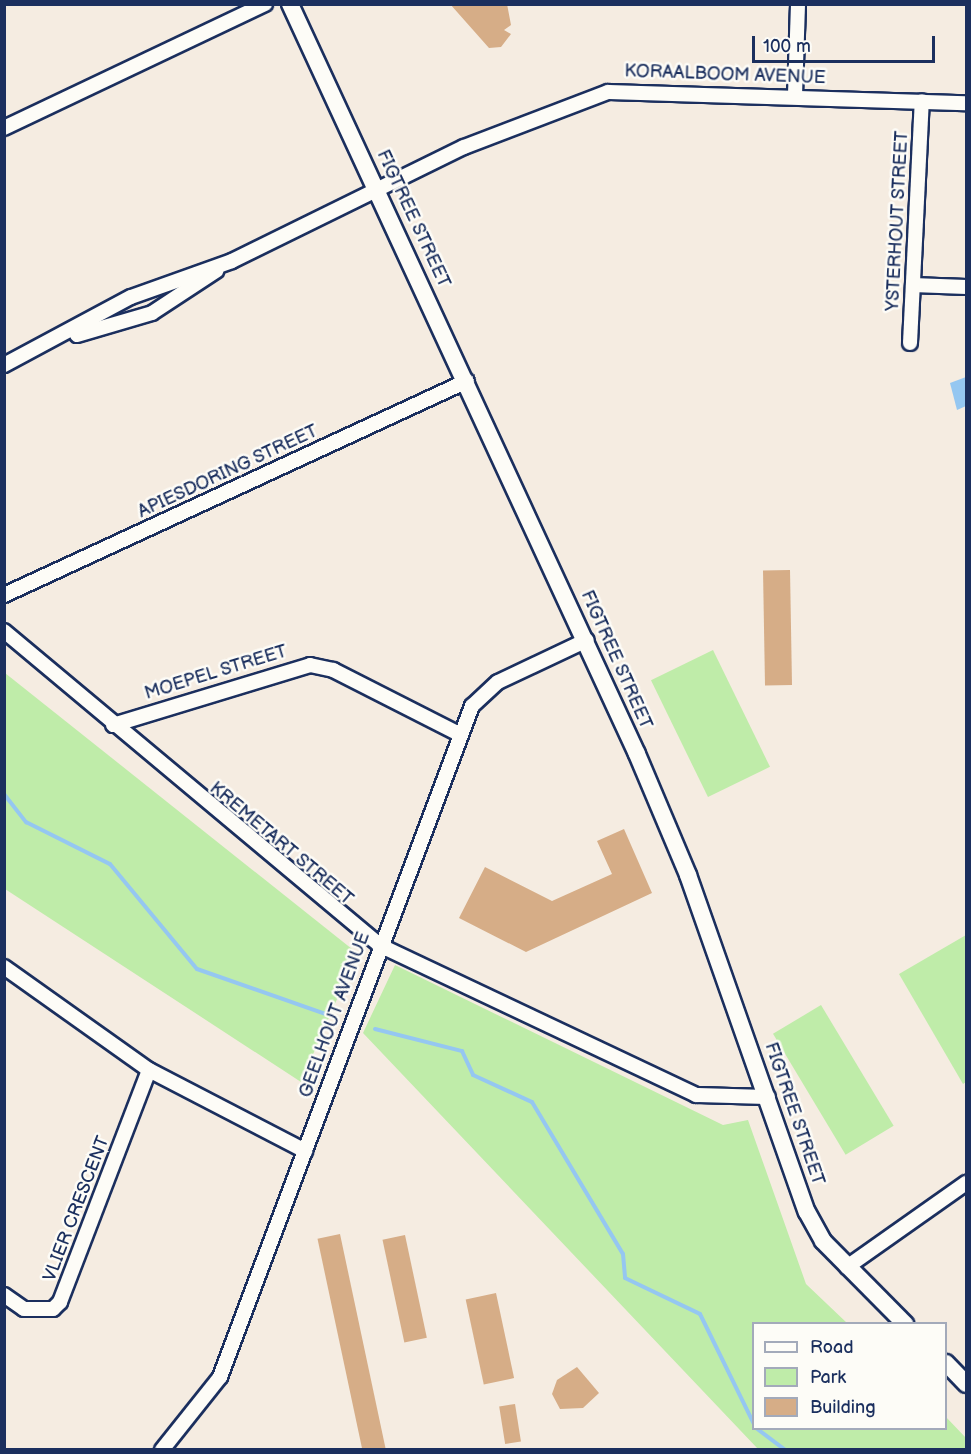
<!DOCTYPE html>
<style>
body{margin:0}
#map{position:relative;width:971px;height:1454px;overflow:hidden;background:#f5ece1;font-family:"Balsamiq Sans",sans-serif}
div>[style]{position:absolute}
.green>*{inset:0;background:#bfeca9;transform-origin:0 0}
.water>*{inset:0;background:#95c7f1}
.stream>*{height:4px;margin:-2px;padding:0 2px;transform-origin:2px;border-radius:2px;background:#95c7f1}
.building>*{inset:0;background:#d6ad87;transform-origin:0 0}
.roads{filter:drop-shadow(2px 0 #1b2f5e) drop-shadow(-2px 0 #1b2f5e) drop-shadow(0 2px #1b2f5e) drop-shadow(0 -2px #1b2f5e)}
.minor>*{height:14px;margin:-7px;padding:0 7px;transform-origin:7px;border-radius:7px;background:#fdfcf7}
.tertiary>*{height:16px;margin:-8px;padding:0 8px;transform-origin:8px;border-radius:8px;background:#fdfcf7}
span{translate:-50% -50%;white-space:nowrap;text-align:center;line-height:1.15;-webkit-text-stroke:5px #fdfcf7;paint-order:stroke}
.street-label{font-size:18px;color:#1b2f5e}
.frame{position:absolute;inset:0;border:6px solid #1b2f5e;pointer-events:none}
.legend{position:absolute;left:752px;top:1322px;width:195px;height:108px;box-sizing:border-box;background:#fdfcf7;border:2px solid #a3aaba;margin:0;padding:8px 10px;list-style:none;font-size:18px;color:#1b2f5e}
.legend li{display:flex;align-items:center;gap:12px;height:30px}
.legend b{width:30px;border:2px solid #a3aaba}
.scale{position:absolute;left:752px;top:36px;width:183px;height:27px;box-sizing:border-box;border:3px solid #1b2f5e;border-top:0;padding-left:8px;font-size:18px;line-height:21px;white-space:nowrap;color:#1b2f5e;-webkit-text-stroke:4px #fdfcf7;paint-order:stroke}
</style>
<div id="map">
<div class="green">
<div style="left:713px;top:650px;width:130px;height:69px;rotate:64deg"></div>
<div style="clip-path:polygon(5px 673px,357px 953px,301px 1082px,5px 889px)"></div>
<div style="clip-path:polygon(966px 935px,966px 1082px,963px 1084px,899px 974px)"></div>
<div style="clip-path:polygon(395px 965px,723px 1125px,748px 1120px,806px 1284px,847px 1323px,754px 1324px,754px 1428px,946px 1428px,946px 1417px,966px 1438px,966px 1449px,758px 1449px,363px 1033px)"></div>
<div style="left:821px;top:1005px;width:141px;height:56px;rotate:59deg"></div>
</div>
<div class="water">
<div style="clip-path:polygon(966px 377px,966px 406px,957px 410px,950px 383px)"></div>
</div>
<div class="stream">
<div style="left:4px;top:794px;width:36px;rotate:52deg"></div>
<div style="left:26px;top:822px;width:94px;rotate:26.6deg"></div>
<div style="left:110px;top:864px;width:136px;rotate:50.4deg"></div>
<div style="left:197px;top:969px;width:148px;rotate:19.3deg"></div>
<div style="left:375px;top:1029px;width:90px;rotate:14.2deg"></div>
<div style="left:462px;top:1051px;width:26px;rotate:65deg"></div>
<div style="left:473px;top:1075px;width:65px;rotate:24.6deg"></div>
<div style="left:532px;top:1102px;width:177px;rotate:59.1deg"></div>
<div style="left:623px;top:1254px;width:24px;rotate:85deg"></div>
<div style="left:625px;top:1278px;width:83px;rotate:25.6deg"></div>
<div style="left:700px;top:1314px;width:123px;rotate:63.9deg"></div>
<div style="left:756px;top:1428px;width:36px;rotate:37deg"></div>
</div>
<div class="building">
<div style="clip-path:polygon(450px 4px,507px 4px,511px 25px,504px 30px,511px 34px,501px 47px,489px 48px)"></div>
<div style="left:790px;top:570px;width:115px;height:27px;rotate:89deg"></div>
<div style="clip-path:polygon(624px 829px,652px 893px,526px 952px,459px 918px,485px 867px,552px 901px,612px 874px,597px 841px)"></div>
<div style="left:340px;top:1234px;width:220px;height:23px;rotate:78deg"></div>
<div style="left:405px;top:1235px;width:105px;height:23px;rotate:78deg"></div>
<div style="left:496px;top:1293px;width:87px;height:31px;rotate:78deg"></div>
<div style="clip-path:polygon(577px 1367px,599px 1393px,583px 1408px,560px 1409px,552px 1394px,557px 1380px)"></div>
<div style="left:515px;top:1404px;width:38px;height:16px;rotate:81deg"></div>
</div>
<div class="roads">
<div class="minor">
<div style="left:795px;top:95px;width:91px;rotate:-88.1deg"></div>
<div style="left:4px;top:128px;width:289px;rotate:-25.4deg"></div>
<div style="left:913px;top:285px;width:53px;rotate:2.2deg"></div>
<div style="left:77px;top:335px;width:78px;rotate:-16.3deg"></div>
<div style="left:152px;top:313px;width:77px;rotate:-33.3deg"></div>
<div style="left:910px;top:343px;width:242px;rotate:-87.2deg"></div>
<div style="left:4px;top:365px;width:144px;rotate:-28.2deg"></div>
<div style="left:131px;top:297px;width:107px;rotate:-19.6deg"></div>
<div style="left:232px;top:261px;width:258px;rotate:-26.2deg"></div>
<div style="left:464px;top:147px;width:154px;rotate:-20.9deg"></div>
<div style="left:608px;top:92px;width:358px;rotate:1.8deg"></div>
<div style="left:4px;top:595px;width:510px;rotate:-24.81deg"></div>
<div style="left:4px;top:631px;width:489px;rotate:39.9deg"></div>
<div style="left:379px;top:945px;width:351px;rotate:25.3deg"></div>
<div style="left:696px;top:1095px;width:72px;rotate:1.6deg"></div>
<div style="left:113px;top:725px;width:206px;rotate:-16.9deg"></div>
<div style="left:310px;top:665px;width:24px;rotate:12deg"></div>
<div style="left:333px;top:670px;width:141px;rotate:26.9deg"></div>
<div style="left:4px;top:967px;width:178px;rotate:35.4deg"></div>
<div style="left:149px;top:1070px;width:176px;rotate:27.4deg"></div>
<div style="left:847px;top:1267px;width:146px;rotate:-35.2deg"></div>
<div style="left:4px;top:1295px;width:24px;rotate:35deg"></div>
<div style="left:24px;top:1309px;width:29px"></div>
<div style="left:53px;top:1309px;width:10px;rotate:-45deg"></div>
<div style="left:60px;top:1302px;width:248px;rotate:-69deg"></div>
<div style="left:162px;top:1450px;width:93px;rotate:-51.5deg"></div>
<div style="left:220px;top:1377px;width:717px;rotate:-69.42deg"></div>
<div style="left:472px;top:706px;width:35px;rotate:-43deg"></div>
<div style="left:498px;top:682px;width:98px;rotate:-25.3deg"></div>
</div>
<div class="tertiary">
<div style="left:290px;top:4px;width:826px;rotate:65.17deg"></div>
<div style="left:637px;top:754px;width:131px;rotate:67.1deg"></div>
<div style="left:688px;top:875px;width:357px;rotate:70.6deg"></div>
<div style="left:807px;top:1212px;width:33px;rotate:61deg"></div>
<div style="left:823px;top:1241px;width:117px;rotate:45.3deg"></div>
<div style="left:946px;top:1363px;width:29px;rotate:46deg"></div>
</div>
</div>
<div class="street-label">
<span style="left:725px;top:75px;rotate:2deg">KORAALBOOM AVENUE</span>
<span style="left:413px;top:219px;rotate:65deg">FIGTREE STREET</span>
<span style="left:898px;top:221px;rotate:-87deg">YSTERHOUT STREET</span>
<span style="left:228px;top:472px;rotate:-25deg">APIESDORING STREET</span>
<span style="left:616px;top:660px;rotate:66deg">FIGTREE STREET</span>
<span style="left:216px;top:673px;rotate:-17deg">MOEPEL STREET</span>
<span style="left:281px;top:844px;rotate:40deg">KREMETART STREET</span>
<span style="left:335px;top:1015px;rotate:-70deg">GEELHOUT AVENUE</span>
<span style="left:794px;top:1114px;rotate:71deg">FIGTREE STREET</span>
<span style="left:77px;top:1209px;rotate:-69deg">VLIER CRESCENT</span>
</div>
<div class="frame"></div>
<ul class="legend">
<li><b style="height:8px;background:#fdfcf7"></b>Road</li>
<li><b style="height:16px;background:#bfeca9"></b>Park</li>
<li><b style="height:16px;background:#d6ad87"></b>Building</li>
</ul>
<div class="scale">100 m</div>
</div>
